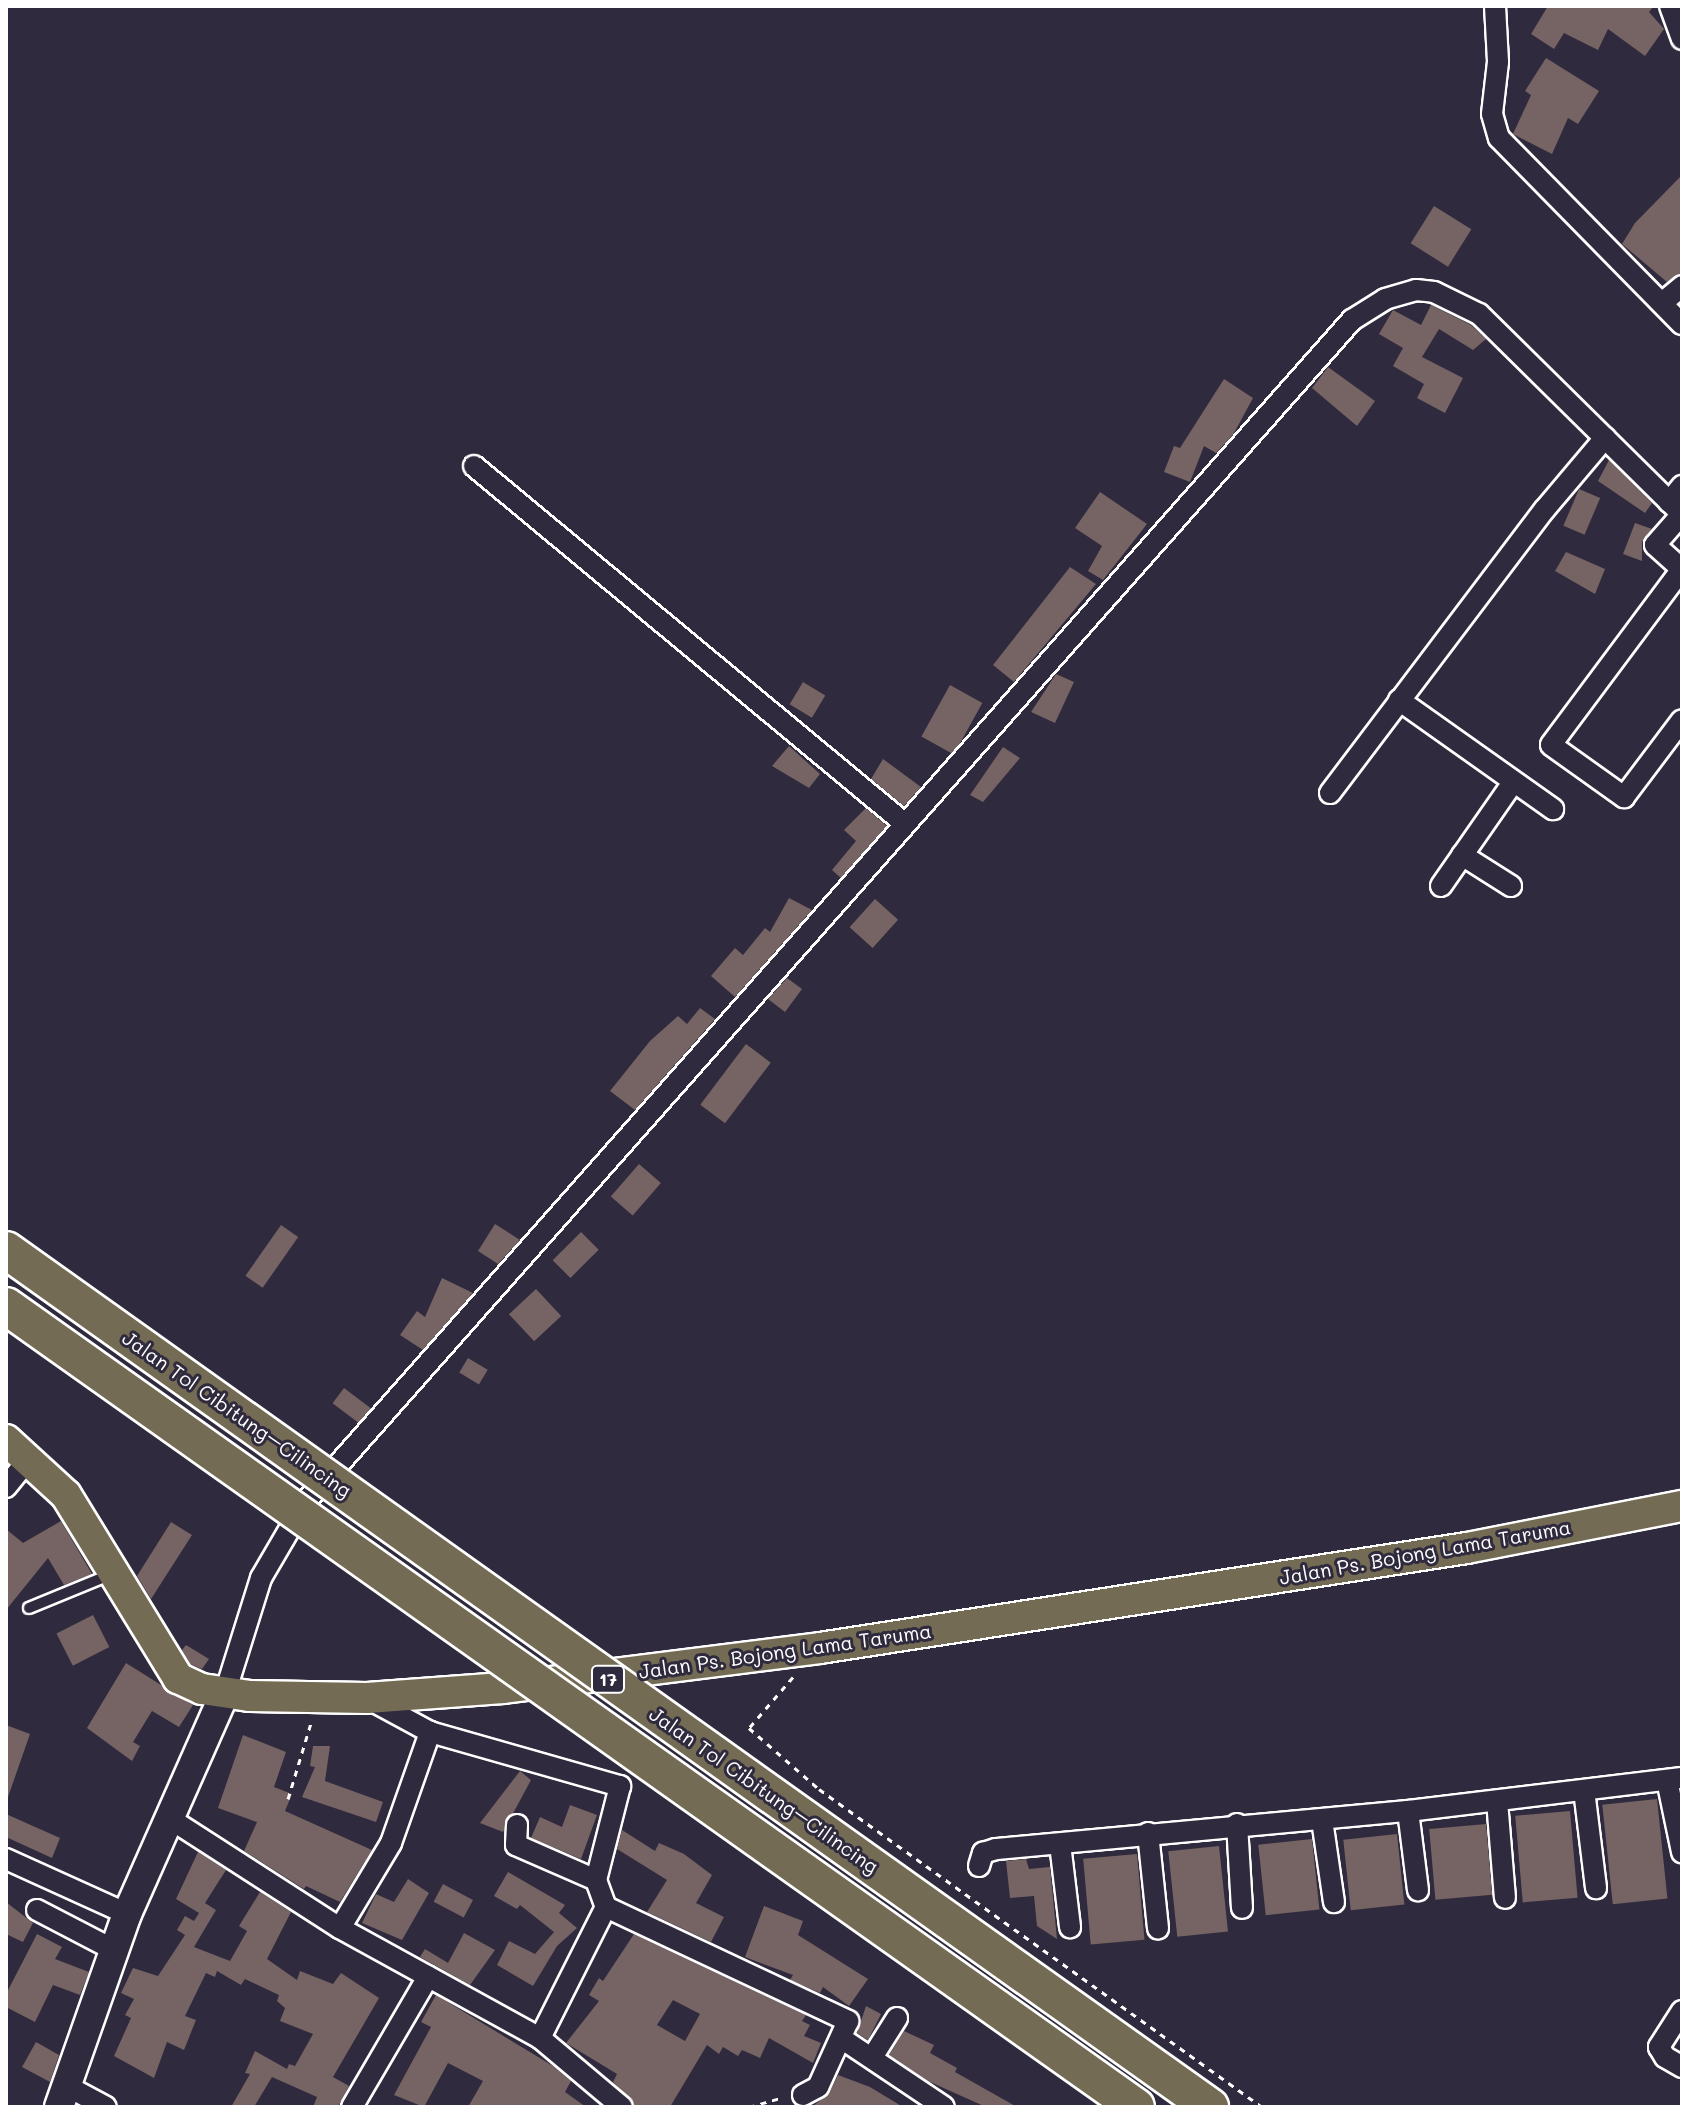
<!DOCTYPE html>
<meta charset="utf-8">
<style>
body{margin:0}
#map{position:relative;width:1688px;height:2113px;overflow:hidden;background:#2f2a3d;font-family:Mali,sans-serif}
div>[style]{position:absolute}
.building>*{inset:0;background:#766363;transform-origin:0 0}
.path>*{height:3px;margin-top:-1.5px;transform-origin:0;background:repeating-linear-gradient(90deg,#fff 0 6px,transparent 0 12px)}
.roads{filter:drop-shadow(2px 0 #fff) drop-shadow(-2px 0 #fff) drop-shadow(0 2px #fff) drop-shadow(0 -2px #fff)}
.lane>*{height:10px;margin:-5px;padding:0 5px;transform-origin:5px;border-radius:5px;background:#2f2a3d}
.street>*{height:20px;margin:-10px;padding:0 10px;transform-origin:10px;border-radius:10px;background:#2f2a3d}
.secondary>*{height:28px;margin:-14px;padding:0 14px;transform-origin:14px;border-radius:14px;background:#2f2a3d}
.primary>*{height:30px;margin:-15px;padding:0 15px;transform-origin:15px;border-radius:15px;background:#746b55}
.bridges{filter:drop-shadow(2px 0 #fff) drop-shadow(-2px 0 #fff) drop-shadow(0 2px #fff) drop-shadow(0 -2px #fff)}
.highway-bridge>*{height:36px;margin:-18px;padding:0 18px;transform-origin:18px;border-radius:18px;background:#746b55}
span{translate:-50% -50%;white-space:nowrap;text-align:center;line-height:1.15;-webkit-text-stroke:6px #2f2a3d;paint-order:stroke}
.shield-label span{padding:2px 6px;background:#2f2a3d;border:2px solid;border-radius:6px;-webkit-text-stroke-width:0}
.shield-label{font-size:18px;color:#fff;font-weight:700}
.street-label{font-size:20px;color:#fff}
.frame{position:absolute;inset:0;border:8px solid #fff;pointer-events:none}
</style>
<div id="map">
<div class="building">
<div style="clip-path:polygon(1548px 6px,1654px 6px,1649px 12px,1664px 29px,1645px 56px,1608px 29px,1598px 50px,1564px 33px,1554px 49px,1531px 34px)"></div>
<div style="clip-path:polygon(1546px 58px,1599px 91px,1578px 124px,1568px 118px,1552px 154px,1513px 134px,1531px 95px,1525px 91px)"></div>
<div style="clip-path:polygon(1682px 175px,1682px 273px,1667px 282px,1622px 244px,1635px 223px)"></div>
<div style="left:1434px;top:206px;width:44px;height:44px;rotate:32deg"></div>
<div style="clip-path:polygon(1431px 305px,1471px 325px,1486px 339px,1473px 350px,1439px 329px,1422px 357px,1463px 378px,1445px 413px,1417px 398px,1424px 384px,1393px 366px,1403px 348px,1379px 334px,1393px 310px,1421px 325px)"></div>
<div style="clip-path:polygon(1328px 367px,1375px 401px,1357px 426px,1312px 388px)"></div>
<div style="clip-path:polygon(1224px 379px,1253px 398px,1233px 435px,1216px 453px,1204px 446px,1190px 482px,1164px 472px,1174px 446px,1180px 448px)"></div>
<div style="clip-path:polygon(1609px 460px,1652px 503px,1645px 513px,1598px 481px)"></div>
<div style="left:1579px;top:489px;width:23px;height:40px;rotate:23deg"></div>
<div style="clip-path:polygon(1100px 492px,1147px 524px,1103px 580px,1088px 571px,1102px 546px,1075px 528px)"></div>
<div style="clip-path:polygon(1635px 523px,1652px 529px,1642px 542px,1642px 561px,1623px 554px)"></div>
<div style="clip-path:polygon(1566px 552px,1605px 569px,1595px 594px,1555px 571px)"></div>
<div style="clip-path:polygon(1070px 567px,1096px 584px,1014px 682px,993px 665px)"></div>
<div style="clip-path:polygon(1056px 674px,1074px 682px,1055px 723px,1031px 712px)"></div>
<div style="left:803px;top:682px;width:26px;height:26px;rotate:31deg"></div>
<div style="left:950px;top:685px;width:37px;height:59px;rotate:29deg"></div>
<div style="clip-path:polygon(789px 746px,820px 774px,809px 788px,772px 766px)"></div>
<div style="clip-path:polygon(1003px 747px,1020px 758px,983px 802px,970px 795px)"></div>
<div style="clip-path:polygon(883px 759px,921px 787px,904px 806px,871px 779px)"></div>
<div style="clip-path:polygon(866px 808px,887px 826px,841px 878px,832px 870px,856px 841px,844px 830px)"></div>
<div style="clip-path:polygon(789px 898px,812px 910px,735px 997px,711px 976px,735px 948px,743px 955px,765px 928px,770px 932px)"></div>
<div style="left:875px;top:899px;width:31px;height:38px;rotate:42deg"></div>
<div style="clip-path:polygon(787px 978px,802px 989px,785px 1012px,768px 999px)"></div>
<div style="clip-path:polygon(700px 1008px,715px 1019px,635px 1110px,610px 1091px,650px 1041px,678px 1016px,687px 1024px)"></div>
<div style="left:746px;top:1044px;width:31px;height:76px;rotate:37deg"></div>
<div style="left:639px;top:1164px;width:29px;height:43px;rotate:41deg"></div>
<div style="clip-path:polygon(495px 1224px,520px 1240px,498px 1264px,478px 1251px)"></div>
<div style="left:281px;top:1225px;width:21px;height:62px;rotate:35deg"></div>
<div style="left:581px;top:1232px;width:25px;height:40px;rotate:45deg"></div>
<div style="clip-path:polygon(442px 1278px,473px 1293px,423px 1350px,400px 1335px,417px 1311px,425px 1317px)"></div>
<div style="left:536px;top:1289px;width:37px;height:37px;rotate:47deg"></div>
<div style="left:468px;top:1358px;width:23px;height:17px;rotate:31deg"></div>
<div style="left:344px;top:1388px;width:34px;height:19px;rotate:37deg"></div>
<div style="clip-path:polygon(61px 1521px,92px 1574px,64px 1585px,48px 1558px,6px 1610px,6px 1529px,23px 1543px)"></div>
<div style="clip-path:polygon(171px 1522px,192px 1535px,151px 1599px,137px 1576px)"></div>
<div style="left:93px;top:1615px;width:36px;height:41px;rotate:63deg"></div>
<div style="clip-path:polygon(186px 1645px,209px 1659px,202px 1669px,190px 1664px,182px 1650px)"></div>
<div style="clip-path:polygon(126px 1663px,193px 1705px,179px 1727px,152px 1711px,133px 1742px,140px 1746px,132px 1761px,87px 1728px)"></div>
<div style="clip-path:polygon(6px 1725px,30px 1734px,8px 1797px,6px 1797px)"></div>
<div style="clip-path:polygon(243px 1735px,286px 1752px,274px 1787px,292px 1794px,285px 1811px,372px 1850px,340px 1902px,306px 1886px,304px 1889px,244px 1851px,257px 1822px,218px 1808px)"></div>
<div style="clip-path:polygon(313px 1746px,330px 1746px,325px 1781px,383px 1802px,376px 1822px,302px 1797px,315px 1767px,310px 1766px)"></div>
<div style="clip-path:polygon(520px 1771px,531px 1780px,503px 1832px,480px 1823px)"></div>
<div style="left:1657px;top:1799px;width:100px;height:55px;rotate:84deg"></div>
<div style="clip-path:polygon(570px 1805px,597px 1815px,581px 1859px,531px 1838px,540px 1817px,562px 1827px)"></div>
<div style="left:1570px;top:1811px;width:87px;height:55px;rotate:85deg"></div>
<div style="clip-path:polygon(6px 1814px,60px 1838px,52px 1858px,6px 1837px)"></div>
<div style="left:1486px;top:1824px;width:71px;height:57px;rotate:85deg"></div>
<div style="clip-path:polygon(622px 1830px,655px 1851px,659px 1843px,684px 1854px,712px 1875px,696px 1903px,724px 1917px,711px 1942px,647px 1912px,667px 1880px,617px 1849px)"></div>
<div style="left:1397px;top:1834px;width:71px;height:54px;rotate:84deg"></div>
<div style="left:1312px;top:1839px;width:71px;height:54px;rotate:84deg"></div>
<div style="left:1219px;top:1846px;width:86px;height:51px;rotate:84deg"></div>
<div style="clip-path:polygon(198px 1852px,226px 1870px,205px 1903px,216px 1910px,194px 1947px,230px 1961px,247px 1931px,239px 1926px,260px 1892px,291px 1912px,267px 1959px,297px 1980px,300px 1971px,333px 1984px,341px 1973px,379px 1998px,333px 2077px,349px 2086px,338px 2107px,313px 2107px,317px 2097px,272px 2077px,254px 2107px,231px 2107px,250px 2074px,245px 2073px,255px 2051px,287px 2069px,289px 2064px,295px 2066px,313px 2034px,280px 2021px,285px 2008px,277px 2001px,279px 1995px,245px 1979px,241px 1985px,217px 1971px,215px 1977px,206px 1973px,185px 2016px,196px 2020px,184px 2050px,167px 2042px,154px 2078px,114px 2056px,131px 2018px,125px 2015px,134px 1999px,121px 1993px,133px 1968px,158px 1976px,185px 1935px,177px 1930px,185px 1916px,194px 1921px,199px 1913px,176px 1899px)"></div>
<div style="left:1137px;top:1854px;width:86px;height:54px;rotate:85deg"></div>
<div style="clip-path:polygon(1026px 1859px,1029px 1869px,1050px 1867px,1057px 1939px,1037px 1926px,1034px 1896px,1010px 1898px,1006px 1861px)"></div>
<div style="clip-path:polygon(508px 1872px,565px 1905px,559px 1913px,577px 1928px,557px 1946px,533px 1986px,497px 1965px,509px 1941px,535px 1954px,554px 1932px,520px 1905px,517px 1909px,494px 1896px)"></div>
<div style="clip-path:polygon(408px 1879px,429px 1893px,402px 1940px,362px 1923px,376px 1894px,394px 1902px)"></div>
<div style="left:443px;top:1884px;width:34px;height:20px;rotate:28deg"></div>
<div style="clip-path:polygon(6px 1902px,33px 1923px,23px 1942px,6px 1934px)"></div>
<div style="clip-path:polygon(764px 1906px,803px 1921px,798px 1935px,868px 1979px,849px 2006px,823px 1987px,820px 1993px,790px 1980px,793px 1975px,745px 1957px)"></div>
<div style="clip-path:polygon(464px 1933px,495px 1950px,470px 1985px,420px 1957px,425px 1949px,448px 1963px)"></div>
<div style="clip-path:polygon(37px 1934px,62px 1947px,55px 1959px,89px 1972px,80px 1995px,53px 1985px,35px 2022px,6px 2007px,6px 1994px)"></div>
<div style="clip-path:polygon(evenodd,634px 1934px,806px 2015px,802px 2021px,810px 2025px,804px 2036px,821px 2043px,813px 2063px,769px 2038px,760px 2058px,742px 2050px,738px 2056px,723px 2047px,719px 2054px,707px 2045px,670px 2107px,635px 2107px,613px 2082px,617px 2074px,566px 2043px,599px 2001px,589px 1995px,599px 1978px,603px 1981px,634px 1934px,673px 2000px,700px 2014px,685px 2041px,657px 2025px,673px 2000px)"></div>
<div style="clip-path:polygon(436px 1995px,553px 2066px,571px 2081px,565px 2092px,586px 2107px,468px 2107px,483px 2081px,448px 2063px,424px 2107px,394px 2095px,431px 2027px,421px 2022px)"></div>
<div style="clip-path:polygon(866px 2006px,881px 2014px,868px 2040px,857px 2033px)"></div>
<div style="clip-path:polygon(904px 2031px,934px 2045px,930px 2053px,957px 2068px,955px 2072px,1017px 2107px,986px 2107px,928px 2081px,889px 2055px)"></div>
<div style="clip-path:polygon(36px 2042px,59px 2055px,50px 2082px,22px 2067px)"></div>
<div style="clip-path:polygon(838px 2075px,870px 2087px,903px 2107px,812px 2107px,829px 2093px)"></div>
</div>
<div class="path">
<div style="left:793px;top:1677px;width:67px;rotate:130.8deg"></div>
<div style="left:749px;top:1728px;width:93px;rotate:41.1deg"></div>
<div style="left:819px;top:1789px;width:545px;rotate:35.67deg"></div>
<div style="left:288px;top:1799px;width:79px;rotate:-73.2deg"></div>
<div style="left:749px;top:2107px;width:35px;rotate:-16deg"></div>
</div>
<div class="roads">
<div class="lane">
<div style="left:29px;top:1608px;width:90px;rotate:-22.3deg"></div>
</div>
<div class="street">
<div style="left:1495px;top:6px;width:56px;rotate:86.9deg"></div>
<div style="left:1498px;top:62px;width:52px;rotate:96.6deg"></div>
<div style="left:1492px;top:114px;width:25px;rotate:74deg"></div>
<div style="left:1499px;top:138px;width:261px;rotate:45.5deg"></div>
<div style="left:1670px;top:6px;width:35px;rotate:70deg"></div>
<div style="left:1662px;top:303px;width:26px;rotate:-40deg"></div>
<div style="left:474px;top:466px;width:559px;rotate:39.7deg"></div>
<div style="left:1669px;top:502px;width:21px;rotate:-51deg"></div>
<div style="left:1682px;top:514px;width:41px;rotate:131.1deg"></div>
<div style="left:1655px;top:545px;width:36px;rotate:42deg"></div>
<div style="left:1682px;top:569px;width:219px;rotate:126.7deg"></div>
<div style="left:1551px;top:745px;width:90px;rotate:35.5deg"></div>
<div style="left:1624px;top:797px;width:96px;rotate:-53deg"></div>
<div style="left:1399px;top:700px;width:189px;rotate:35.3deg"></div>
<div style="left:1330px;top:793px;width:356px;rotate:-52.9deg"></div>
<div style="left:1545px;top:509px;width:93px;rotate:-49.8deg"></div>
<div style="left:1462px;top:855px;width:58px;rotate:32.3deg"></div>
<div style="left:1441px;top:886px;width:124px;rotate:-55.2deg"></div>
<div style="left:6px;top:1487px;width:36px;rotate:-51deg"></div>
<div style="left:225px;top:1693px;width:121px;rotate:-72.6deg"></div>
<div style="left:261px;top:1578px;width:89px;rotate:-59.7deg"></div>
<div style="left:306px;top:1501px;width:1578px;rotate:-48.47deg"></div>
<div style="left:1352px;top:320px;width:39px;rotate:-32deg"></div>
<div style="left:1385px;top:299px;width:32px;rotate:-16deg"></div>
<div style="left:1416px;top:290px;width:18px;rotate:6deg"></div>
<div style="left:1434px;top:292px;width:50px;rotate:26.1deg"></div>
<div style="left:1479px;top:314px;width:285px;rotate:44.6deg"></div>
<div style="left:367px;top:1698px;width:72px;rotate:28.4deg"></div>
<div style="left:430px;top:1732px;width:198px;rotate:15.9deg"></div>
<div style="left:620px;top:1786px;width:97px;rotate:104.3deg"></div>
<div style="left:596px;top:1880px;width:29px;rotate:70deg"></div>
<div style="left:606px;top:1907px;width:268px;rotate:25.2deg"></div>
<div style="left:848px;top:2021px;width:72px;rotate:114.4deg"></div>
<div style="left:818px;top:2087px;width:17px;rotate:152deg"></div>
<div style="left:1667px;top:1780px;width:74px;rotate:78.2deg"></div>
<div style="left:1584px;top:1790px;width:99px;rotate:83deg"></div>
<div style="left:1497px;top:1801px;width:97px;rotate:85.3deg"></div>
<div style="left:1408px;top:1811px;width:80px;rotate:82.8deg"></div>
<div style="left:169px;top:1818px;width:203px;rotate:32.8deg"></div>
<div style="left:340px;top:1928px;width:228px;rotate:28.8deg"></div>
<div style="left:540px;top:2038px;width:107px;rotate:40.1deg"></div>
<div style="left:1322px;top:1820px;width:83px;rotate:81.7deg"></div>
<div style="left:1237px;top:1824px;width:84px;rotate:86.6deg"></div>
<div style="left:517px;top:1825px;width:20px;rotate:93deg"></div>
<div style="left:516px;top:1845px;width:87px;rotate:23.6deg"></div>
<div style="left:1148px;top:1833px;width:96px;rotate:84deg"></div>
<div style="left:1060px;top:1844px;width:84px;rotate:83.1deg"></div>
<div style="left:6px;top:1859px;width:133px;rotate:24.4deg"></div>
<div style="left:979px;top:1866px;width:14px;rotate:-73deg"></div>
<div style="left:983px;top:1853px;width:14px;rotate:-17deg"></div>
<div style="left:996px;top:1849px;width:414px;rotate:-5.3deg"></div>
<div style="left:1408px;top:1811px;width:276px;rotate:-6.9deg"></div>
<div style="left:37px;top:1910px;width:87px;rotate:27.5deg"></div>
<div style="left:340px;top:1928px;width:99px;rotate:-59deg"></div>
<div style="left:391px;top:1843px;width:118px;rotate:-70.6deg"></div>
<div style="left:1682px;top:2011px;width:43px;rotate:122.6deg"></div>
<div style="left:1659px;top:2047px;width:12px;rotate:59deg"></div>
<div style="left:1665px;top:2057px;width:20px;rotate:30deg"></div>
<div style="left:540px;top:2038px;width:147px;rotate:-63.3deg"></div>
<div style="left:844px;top:2040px;width:120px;rotate:33.8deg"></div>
<div style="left:873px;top:2056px;width:45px;rotate:-57.7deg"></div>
<div style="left:67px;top:2086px;width:44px;rotate:28.3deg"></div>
<div style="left:352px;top:2107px;width:151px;rotate:-59.7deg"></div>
</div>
<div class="secondary">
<div style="left:59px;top:2107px;width:205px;rotate:-70.6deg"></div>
<div style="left:127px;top:1914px;width:242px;rotate:-66.1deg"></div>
</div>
<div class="primary">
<div style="left:6px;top:1440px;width:81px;rotate:42.5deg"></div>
<div style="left:66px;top:1495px;width:215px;rotate:58.5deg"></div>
<div style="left:178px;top:1678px;width:26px;rotate:25deg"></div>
<div style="left:202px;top:1689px;width:49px;rotate:8.3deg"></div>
<div style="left:250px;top:1696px;width:117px;rotate:1deg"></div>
<div style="left:367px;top:1698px;width:136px;rotate:-4.2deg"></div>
<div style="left:503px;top:1688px;width:320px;rotate:-7.2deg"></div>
<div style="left:820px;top:1648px;width:655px;rotate:-8.79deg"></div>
<div style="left:1467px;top:1548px;width:219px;rotate:-11.1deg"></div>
</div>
</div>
<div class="bridges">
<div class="highway-bridge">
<div style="left:6px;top:1250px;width:1478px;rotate:35.44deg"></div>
<div style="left:6px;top:1306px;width:1385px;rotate:35.33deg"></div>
</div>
</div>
<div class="shield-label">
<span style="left:608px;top:1679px">17</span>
</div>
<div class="street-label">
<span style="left:237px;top:1414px;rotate:35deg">Jalan Tol Cibitung–Cilincing</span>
<span style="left:1425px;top:1552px;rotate:-10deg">Jalan Ps. Bojong Lama Taruma</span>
<span style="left:785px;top:1651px;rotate:-8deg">Jalan Ps. Bojong Lama Taruma</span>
<span style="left:764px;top:1790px;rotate:35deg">Jalan Tol Cibitung–Cilincing</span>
</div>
<div class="frame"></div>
</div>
